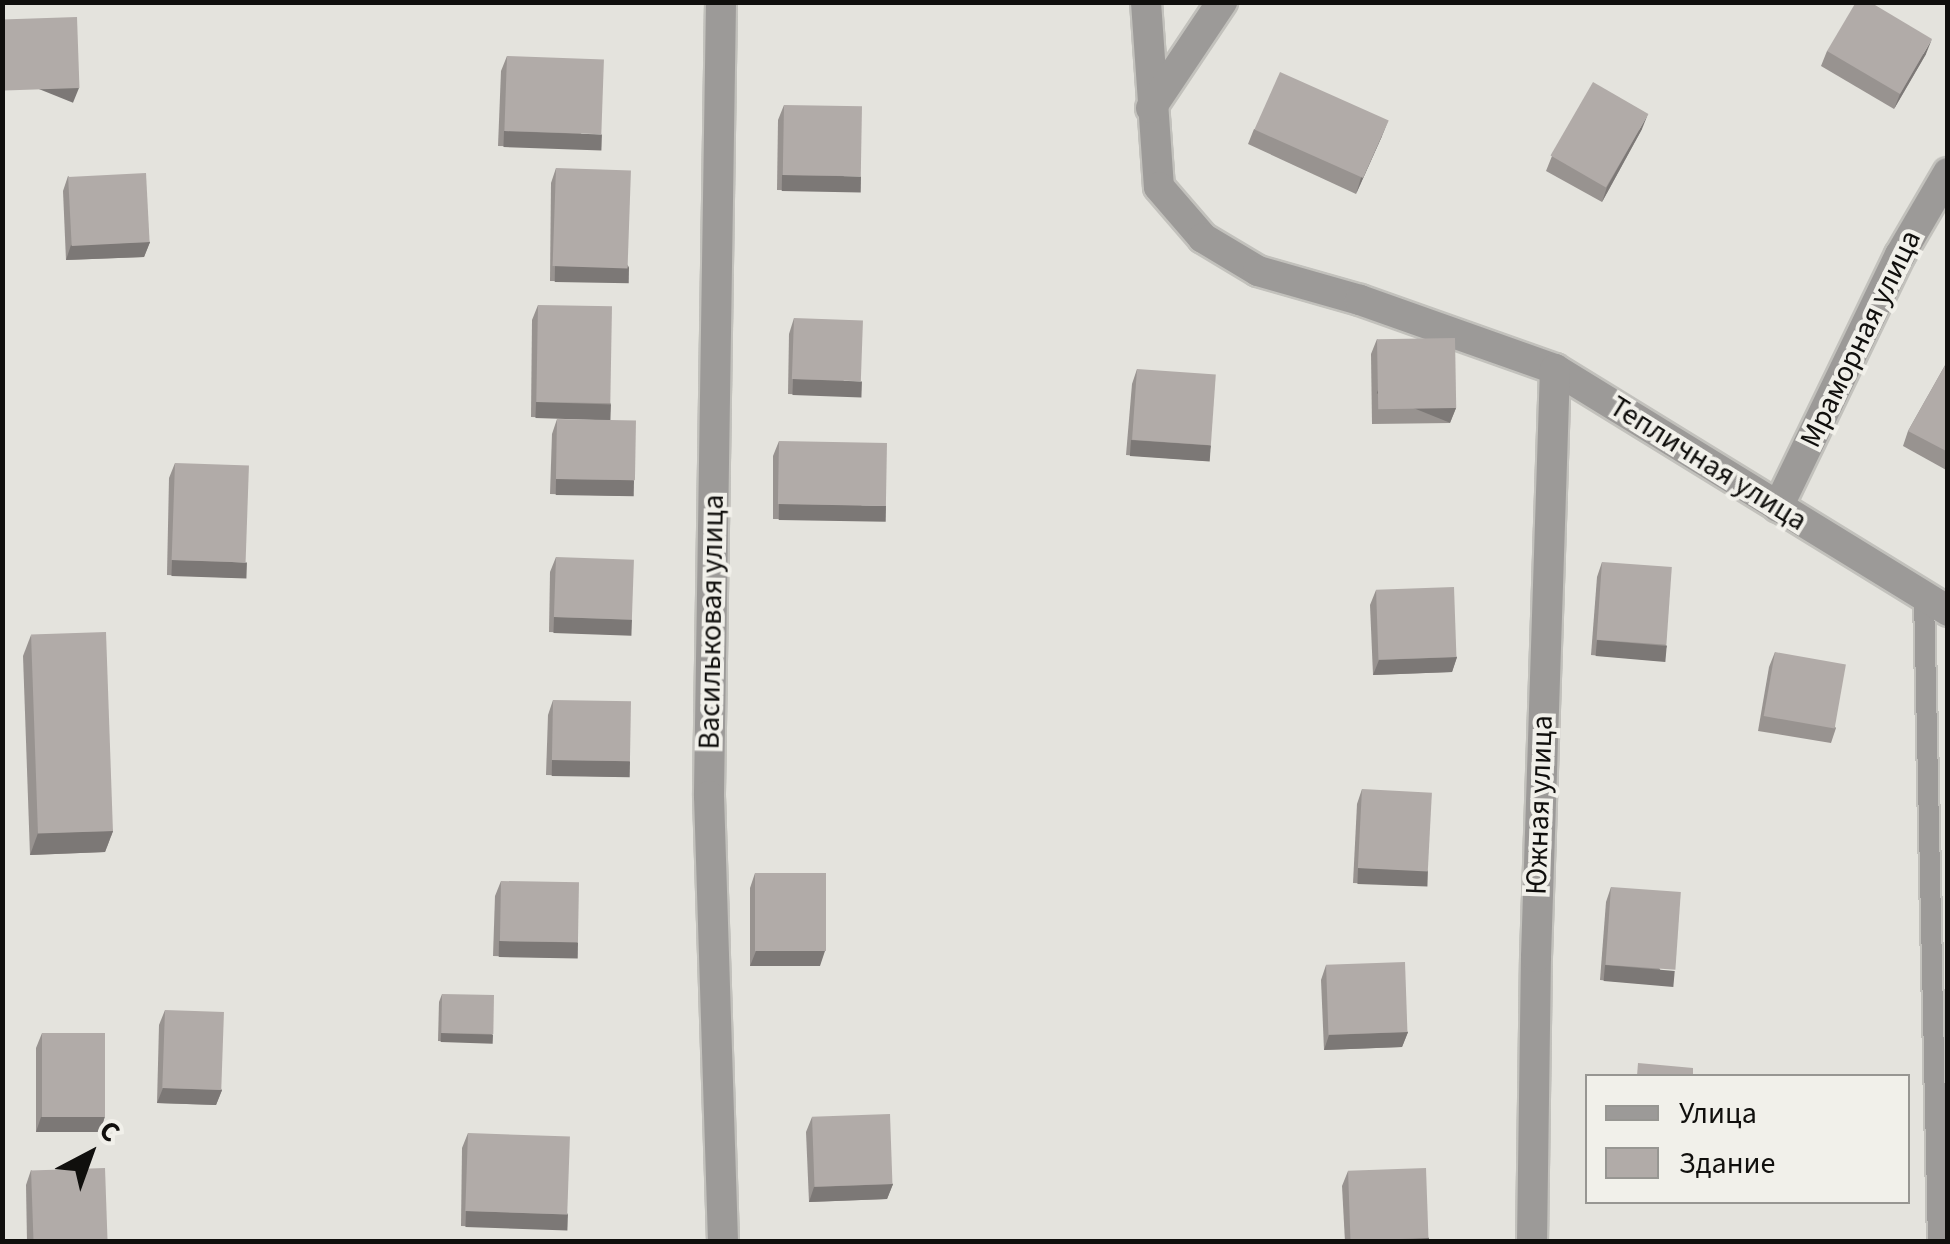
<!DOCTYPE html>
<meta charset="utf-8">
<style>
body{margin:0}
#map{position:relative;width:1950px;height:1244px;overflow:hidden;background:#e4e3dd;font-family:"Source Sans 3",sans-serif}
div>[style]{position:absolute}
.roads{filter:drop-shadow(2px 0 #c2c1bc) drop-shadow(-2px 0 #c2c1bc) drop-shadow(0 2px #c2c1bc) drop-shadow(0 -2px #c2c1bc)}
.lane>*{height:20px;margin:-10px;padding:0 10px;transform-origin:10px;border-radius:10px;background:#9c9a98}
.street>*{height:30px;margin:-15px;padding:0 15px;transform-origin:15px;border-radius:15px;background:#9c9a98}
.wall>*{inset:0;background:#989390}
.shaded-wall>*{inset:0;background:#7c7876;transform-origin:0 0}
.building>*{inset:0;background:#b1aba8;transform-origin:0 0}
span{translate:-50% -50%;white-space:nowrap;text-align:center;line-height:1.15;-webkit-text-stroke:8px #f1f0ea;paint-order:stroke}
.street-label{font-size:30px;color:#100f0d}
.frame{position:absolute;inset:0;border:5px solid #100f0d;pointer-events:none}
.legend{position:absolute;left:1585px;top:1074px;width:325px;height:130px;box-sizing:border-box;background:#f1f0ea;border:2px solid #979692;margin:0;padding:12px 18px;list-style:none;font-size:30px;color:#100f0d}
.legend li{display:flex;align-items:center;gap:20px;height:50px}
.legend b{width:50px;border:2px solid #979692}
.north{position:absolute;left:40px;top:1104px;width:100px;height:100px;-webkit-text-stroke:8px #f1f0ea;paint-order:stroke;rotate:41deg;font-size:28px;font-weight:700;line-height:40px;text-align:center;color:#100f0d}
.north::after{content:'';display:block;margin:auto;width:35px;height:45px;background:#100f0d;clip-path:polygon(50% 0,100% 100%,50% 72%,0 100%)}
</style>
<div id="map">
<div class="roads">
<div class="lane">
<div style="left:1924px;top:597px;width:645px;rotate:88.76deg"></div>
</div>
<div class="street">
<div style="left:721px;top:2px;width:794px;rotate:90.87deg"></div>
<div style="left:709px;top:796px;width:446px;rotate:88.2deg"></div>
<div style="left:1146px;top:2px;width:185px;rotate:86deg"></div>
<div style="left:1159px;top:187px;width:67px;rotate:49.2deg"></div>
<div style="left:1203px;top:238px;width:64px;rotate:31deg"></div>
<div style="left:1258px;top:271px;width:106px;rotate:15.9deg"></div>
<div style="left:1360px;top:300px;width:207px;rotate:19.5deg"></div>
<div style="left:1555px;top:369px;width:462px;rotate:31.6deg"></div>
<div style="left:1151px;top:108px;width:128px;rotate:-56.2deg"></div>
<div style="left:1778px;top:507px;width:280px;rotate:-64.2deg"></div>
<div style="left:1900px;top:255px;width:95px;rotate:-59.7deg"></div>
<div style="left:1532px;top:1242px;width:285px;rotate:-89.2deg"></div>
<div style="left:1536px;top:957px;width:588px;rotate:-88.15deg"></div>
</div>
</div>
<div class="wall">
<div style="clip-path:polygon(1827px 51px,1926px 54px,1894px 109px,1821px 66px)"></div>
<div style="clip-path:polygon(507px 56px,596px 149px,498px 146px,501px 71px)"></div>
<div style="clip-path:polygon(784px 105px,856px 191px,777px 190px,778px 120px)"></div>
<div style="clip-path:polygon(1254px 129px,1382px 136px,1356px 194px,1248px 144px)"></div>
<div style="clip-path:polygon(1642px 129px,1602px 202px,1546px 171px,1552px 156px)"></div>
<div style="clip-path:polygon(556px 168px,629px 267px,624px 282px,550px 281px,551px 183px)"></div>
<div style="clip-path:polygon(68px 176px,150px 242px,144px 257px,66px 260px,63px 191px)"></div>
<div style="clip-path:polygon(538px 305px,611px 404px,605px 419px,531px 417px,532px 320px)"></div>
<div style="clip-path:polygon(794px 318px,856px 396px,788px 394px,789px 334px)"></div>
<div style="clip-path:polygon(1377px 339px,1456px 408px,1450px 423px,1372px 424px,1371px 354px)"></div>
<div style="clip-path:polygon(1948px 360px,1948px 471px,1903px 446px,1908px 431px)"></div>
<div style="clip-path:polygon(1137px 369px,1211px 446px,1206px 461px,1126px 455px,1132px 384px)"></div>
<div style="clip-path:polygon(557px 419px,634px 481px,629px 496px,550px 494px,552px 434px)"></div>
<div style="clip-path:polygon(779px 441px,880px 520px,773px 519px,773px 456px)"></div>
<div style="clip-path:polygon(175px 463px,241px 578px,167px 575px,169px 478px)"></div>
<div style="clip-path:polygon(556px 557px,632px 620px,627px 635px,549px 632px,550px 572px)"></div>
<div style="clip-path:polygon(1602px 562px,1667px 646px,1661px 661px,1591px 655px,1597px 577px)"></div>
<div style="clip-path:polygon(1376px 590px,1457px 657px,1452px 672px,1373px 675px,1370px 605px)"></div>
<div style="clip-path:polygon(31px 635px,113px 831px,105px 852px,30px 855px,23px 656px)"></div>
<div style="clip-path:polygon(1775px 652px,1836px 728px,1831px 743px,1758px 731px,1769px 667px)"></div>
<div style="clip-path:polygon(553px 700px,630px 762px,625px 777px,546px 775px,548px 715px)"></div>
<div style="clip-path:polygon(1362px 789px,1423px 886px,1353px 883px,1357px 804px)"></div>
<div style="clip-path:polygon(755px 873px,820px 966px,750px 966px,750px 888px)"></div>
<div style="clip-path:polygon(501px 881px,578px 943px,572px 958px,493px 956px,495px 896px)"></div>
<div style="clip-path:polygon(1611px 887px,1670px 986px,1600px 980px,1606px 902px)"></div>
<div style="clip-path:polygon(1326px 965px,1408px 1032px,1402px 1047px,1324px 1050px,1321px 980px)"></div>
<div style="clip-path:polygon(442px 994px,493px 1035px,490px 1043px,438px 1041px,439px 1002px)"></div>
<div style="clip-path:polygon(165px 1010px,222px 1090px,216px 1105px,157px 1103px,159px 1025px)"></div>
<div style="clip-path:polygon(42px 1033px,105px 1116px,100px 1132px,36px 1132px,36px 1048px)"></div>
<div style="clip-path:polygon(812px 1117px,893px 1184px,887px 1199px,809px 1202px,806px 1132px)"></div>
<div style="clip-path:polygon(468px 1133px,568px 1214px,562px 1229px,461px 1226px,462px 1148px)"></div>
<div style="clip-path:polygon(31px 1170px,108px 1242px,27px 1242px,26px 1185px)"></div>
<div style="clip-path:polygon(1348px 1171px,1429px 1238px,1428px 1242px,1345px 1242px,1342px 1186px)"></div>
</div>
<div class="shaded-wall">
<div style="clip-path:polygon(1932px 39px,1926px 54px,1894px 109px,1900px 94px)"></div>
<div style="left:79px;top:88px;width:16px;height:77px;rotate:112deg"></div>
<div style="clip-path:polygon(1648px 114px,1642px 129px,1602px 202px,1607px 187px)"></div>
<div style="clip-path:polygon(1388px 121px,1382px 136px,1356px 194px,1361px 178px)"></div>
<div style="left:504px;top:131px;width:98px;height:16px;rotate:2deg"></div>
<div style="left:782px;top:175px;width:79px;height:16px;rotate:1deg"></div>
<div style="clip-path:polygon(150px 242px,144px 257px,66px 260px,71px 245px)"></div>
<div style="left:555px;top:266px;width:74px;height:16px;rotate:1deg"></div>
<div style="left:793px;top:379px;width:69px;height:16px;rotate:2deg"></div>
<div style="left:536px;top:402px;width:75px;height:16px;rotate:2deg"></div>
<div style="left:1456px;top:408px;width:16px;height:79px;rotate:112deg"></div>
<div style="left:1131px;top:440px;width:80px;height:16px;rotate:4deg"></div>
<div style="left:556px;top:479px;width:78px;height:16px;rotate:1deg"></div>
<div style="left:779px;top:504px;width:107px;height:16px;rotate:1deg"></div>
<div style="left:172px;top:560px;width:75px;height:16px;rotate:2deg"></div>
<div style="left:554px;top:617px;width:78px;height:16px;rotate:2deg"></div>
<div style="left:1597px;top:640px;width:70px;height:16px;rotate:5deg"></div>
<div style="clip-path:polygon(1457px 657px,1452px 672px,1373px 675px,1379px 660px)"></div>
<div style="left:552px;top:760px;width:78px;height:16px;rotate:1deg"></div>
<div style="clip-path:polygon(113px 831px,105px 852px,30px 855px,38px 833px)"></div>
<div style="left:1358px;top:868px;width:70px;height:16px;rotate:2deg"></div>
<div style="left:499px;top:941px;width:79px;height:16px;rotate:1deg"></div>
<div style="clip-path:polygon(756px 951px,825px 951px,820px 966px,750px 966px)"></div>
<div style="left:1605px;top:965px;width:70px;height:16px;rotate:5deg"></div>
<div style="clip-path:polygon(1408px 1032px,1402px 1047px,1324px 1050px,1329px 1035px)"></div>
<div style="left:441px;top:1033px;width:52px;height:9px;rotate:2deg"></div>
<div style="clip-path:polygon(163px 1088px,222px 1090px,216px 1105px,157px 1103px)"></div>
<div style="clip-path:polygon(105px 1116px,100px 1132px,36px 1132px,41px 1117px)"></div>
<div style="clip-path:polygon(893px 1184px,887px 1199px,809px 1202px,814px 1187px)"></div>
<div style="left:466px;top:1211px;width:102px;height:16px;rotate:2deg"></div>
<div style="clip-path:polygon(1429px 1238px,1428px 1242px,1351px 1242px)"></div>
</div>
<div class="building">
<div style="clip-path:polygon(1856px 2px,1870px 2px,1932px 39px,1900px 94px,1827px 51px)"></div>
<div style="left:77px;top:17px;width:71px;height:75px;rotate:88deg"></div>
<div style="left:507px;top:56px;width:97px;height:75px;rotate:2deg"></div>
<div style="left:1280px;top:72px;width:119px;height:63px;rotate:24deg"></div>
<div style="left:1593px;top:82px;width:64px;height:85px;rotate:30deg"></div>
<div style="left:784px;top:105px;width:78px;height:70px;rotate:1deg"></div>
<div style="left:556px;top:168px;width:75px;height:98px;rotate:2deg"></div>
<div style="left:146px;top:173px;width:69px;height:78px;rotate:87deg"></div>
<div style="left:538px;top:305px;width:74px;height:97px;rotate:1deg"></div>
<div style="left:794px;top:318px;width:69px;height:61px;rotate:2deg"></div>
<div style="left:1455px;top:338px;width:70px;height:78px;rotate:89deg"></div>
<div style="clip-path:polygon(1948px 360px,1948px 452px,1908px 431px)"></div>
<div style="left:1137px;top:369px;width:79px;height:71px;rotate:4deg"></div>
<div style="left:557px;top:419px;width:79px;height:60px;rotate:1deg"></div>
<div style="left:779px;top:441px;width:108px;height:63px;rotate:1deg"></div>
<div style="left:175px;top:463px;width:74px;height:97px;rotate:2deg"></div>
<div style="left:556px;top:557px;width:78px;height:60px;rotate:2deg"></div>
<div style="left:1602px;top:562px;width:70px;height:78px;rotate:4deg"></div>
<div style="left:1454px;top:587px;width:70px;height:78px;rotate:88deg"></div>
<div style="left:106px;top:632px;width:199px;height:75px;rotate:88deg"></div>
<div style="left:1775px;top:652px;width:72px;height:65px;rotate:10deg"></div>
<div style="left:553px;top:700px;width:78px;height:60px;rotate:1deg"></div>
<div style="left:1362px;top:789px;width:70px;height:79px;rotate:3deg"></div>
<div style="left:755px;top:873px;width:71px;height:78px"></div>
<div style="left:501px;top:881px;width:78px;height:60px;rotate:1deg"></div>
<div style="left:1611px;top:887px;width:70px;height:78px;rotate:4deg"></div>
<div style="left:1405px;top:962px;width:70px;height:79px;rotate:88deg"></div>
<div style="left:442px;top:994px;width:52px;height:39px;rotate:1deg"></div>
<div style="left:165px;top:1010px;width:59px;height:78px;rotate:2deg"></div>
<div style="left:42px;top:1033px;width:63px;height:84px"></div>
<div style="clip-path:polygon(1638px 1063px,1693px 1068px,1693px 1076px,1637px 1076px)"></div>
<div style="left:890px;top:1114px;width:70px;height:78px;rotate:88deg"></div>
<div style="left:468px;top:1133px;width:102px;height:78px;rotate:2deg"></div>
<div style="left:105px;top:1168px;width:74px;height:74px;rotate:88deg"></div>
<div style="left:1426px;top:1168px;width:70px;height:78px;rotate:88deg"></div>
</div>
<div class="street-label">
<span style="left:1861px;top:339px;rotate:-64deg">Мраморная улица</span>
<span style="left:1708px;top:464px;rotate:32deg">Тепличная улица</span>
<span style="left:712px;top:622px;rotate:-89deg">Васильковая улица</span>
<span style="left:1540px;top:805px;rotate:-88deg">Южная улица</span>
</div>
<div class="frame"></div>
<ul class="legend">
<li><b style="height:12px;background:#9c9a98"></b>Улица</li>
<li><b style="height:28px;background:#b1aba8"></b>Здание</li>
</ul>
<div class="north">С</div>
</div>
